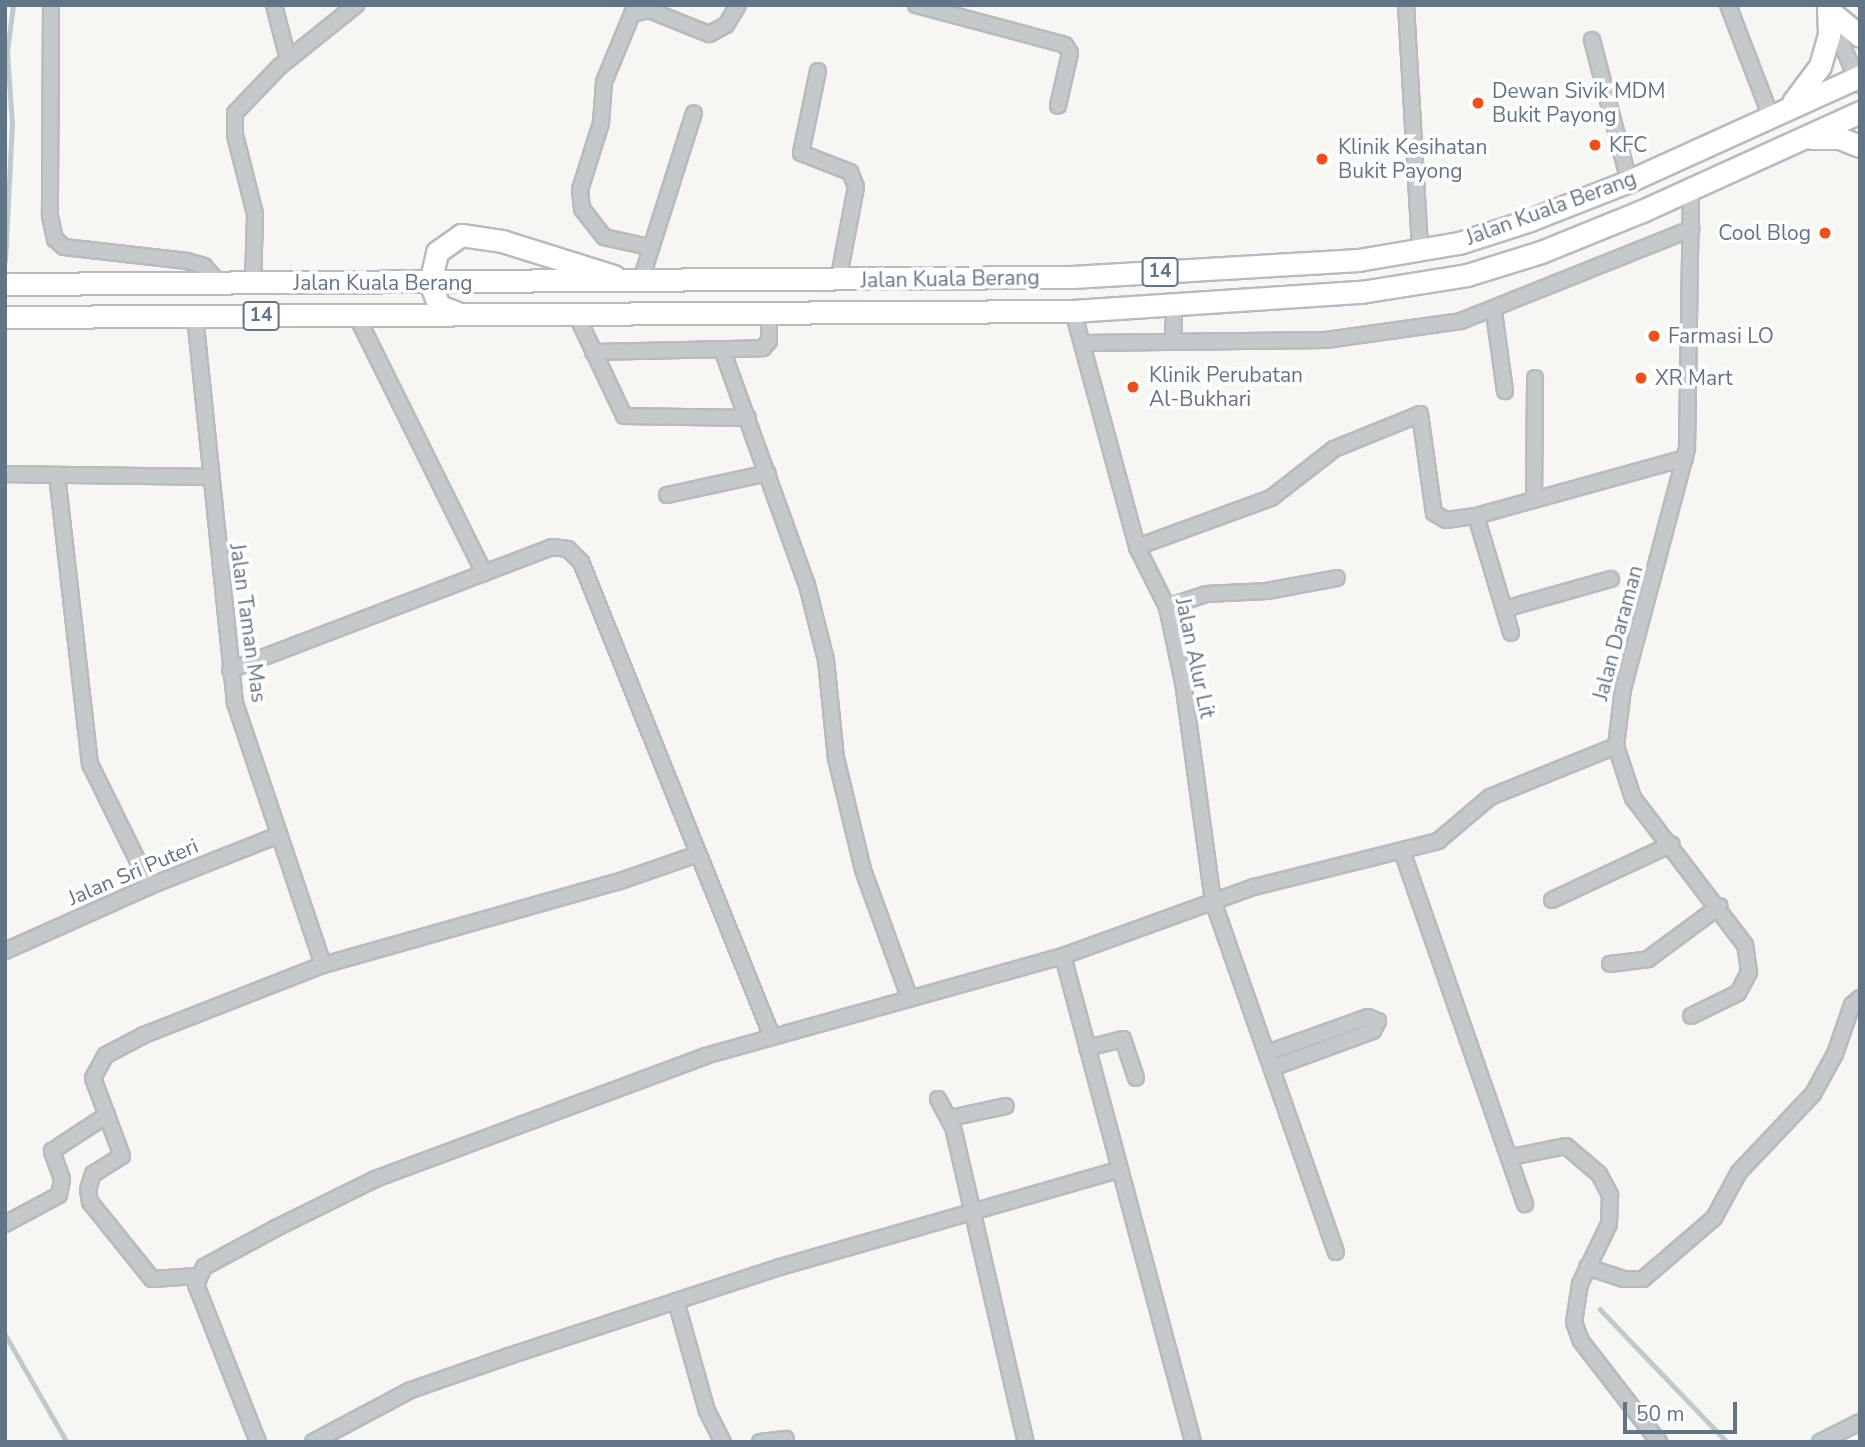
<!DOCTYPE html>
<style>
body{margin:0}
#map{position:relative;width:1865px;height:1447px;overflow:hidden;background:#f6f6f2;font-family:"Nunito Sans",sans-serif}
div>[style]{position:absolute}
.stream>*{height:4.5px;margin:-2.25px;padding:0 2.25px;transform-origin:2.25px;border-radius:2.25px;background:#bfcacf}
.roads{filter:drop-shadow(2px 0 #b7bbbe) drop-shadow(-2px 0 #b7bbbe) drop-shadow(0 2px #b7bbbe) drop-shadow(0 -2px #b7bbbe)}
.minor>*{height:14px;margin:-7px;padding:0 7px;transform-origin:7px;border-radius:7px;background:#c5c9cc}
.highway>*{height:21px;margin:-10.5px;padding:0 10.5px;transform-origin:10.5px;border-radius:10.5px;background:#fff}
.dots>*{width:19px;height:19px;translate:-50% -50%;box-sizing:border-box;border:4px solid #fff;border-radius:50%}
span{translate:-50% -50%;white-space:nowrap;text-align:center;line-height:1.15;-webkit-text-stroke:7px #fff;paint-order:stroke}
.shield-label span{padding:2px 5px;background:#fff;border:2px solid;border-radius:5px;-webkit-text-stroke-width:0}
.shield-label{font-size:19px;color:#627586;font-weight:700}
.poi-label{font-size:21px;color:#627586}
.left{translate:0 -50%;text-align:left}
.right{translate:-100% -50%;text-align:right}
.street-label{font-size:21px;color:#627586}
.frame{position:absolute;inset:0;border:7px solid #627586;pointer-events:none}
.scale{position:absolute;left:1623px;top:1402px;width:114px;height:32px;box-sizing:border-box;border:4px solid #627586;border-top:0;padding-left:9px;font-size:21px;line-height:24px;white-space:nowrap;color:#627586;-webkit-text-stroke:5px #fff;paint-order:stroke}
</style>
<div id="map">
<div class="stream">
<div style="left:5px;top:261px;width:136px;rotate:-87.1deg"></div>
<div style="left:12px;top:125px;width:73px;rotate:-93.9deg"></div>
<div style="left:7px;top:52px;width:47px;rotate:-82.7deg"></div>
<div style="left:1600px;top:1309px;width:184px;rotate:46.3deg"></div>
<div style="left:5px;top:1334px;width:125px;rotate:60.1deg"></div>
</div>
<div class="roads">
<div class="minor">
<div style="left:51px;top:5px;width:211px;rotate:90.3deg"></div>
<div style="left:50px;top:216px;width:24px;rotate:78deg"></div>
<div style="left:55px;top:239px;width:12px;rotate:42deg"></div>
<div style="left:64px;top:247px;width:124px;rotate:6.5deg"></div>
<div style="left:187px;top:261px;width:18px;rotate:16deg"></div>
<div style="left:204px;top:266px;width:23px;rotate:49deg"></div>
<div style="left:274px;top:5px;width:56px;rotate:75.5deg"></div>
<div style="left:916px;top:5px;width:154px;rotate:15deg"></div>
<div style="left:1065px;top:45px;width:9px;rotate:58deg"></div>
<div style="left:1070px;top:53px;width:54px;rotate:102.8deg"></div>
<div style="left:1406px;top:5px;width:245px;rotate:86.7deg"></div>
<div style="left:1728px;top:5px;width:120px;rotate:69deg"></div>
<div style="left:1832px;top:20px;width:70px;rotate:67.4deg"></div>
<div style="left:1592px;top:40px;width:146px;rotate:75.3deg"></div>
<div style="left:818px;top:71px;width:84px;rotate:101.7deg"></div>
<div style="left:801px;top:153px;width:53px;rotate:21.2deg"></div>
<div style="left:850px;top:172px;width:16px;rotate:68deg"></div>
<div style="left:856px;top:187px;width:96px;rotate:100.8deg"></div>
<div style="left:649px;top:247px;width:46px;rotate:-167.5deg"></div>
<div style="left:604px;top:237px;width:36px;rotate:-128deg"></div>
<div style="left:582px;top:209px;width:19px;rotate:-96deg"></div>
<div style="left:580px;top:190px;width:70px;rotate:-72.6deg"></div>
<div style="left:601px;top:123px;width:41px;rotate:-85.8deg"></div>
<div style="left:604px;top:82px;width:74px;rotate:-67.6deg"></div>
<div style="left:632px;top:14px;width:17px;rotate:-13deg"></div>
<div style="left:649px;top:10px;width:65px;rotate:21.8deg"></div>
<div style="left:709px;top:34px;width:19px;rotate:-28deg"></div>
<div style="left:726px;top:25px;width:23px;rotate:-59deg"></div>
<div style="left:253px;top:283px;width:69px;rotate:-88.3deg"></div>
<div style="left:255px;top:214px;width:81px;rotate:-104.2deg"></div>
<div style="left:235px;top:135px;width:22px;rotate:-90deg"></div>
<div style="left:235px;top:113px;width:64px;rotate:-46.3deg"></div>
<div style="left:279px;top:67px;width:99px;rotate:-38.8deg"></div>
<div style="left:640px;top:283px;width:178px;rotate:-72.4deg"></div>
<div style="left:1073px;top:311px;width:245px;rotate:74.8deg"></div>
<div style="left:1137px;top:547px;width:67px;rotate:63.4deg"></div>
<div style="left:1167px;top:607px;width:77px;rotate:78deg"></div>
<div style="left:1183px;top:682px;width:221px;rotate:82.2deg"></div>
<div style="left:1213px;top:901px;width:372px;rotate:70.7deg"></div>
<div style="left:1494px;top:312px;width:80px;rotate:82.1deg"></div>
<div style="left:195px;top:316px;width:389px;rotate:84.1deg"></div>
<div style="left:235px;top:703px;width:276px;rotate:71.4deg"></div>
<div style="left:577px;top:316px;width:110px;rotate:64.8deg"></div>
<div style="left:624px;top:416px;width:124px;rotate:0.9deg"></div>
<div style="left:357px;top:317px;width:286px;rotate:63.6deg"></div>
<div style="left:1173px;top:340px;width:36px;rotate:-88deg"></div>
<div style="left:1082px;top:343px;width:244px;rotate:-0.7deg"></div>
<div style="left:1326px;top:340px;width:136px;rotate:-8deg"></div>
<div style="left:1461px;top:321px;width:248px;rotate:-21.8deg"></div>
<div style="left:593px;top:352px;width:170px;rotate:-1.3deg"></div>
<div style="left:763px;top:348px;width:9px;rotate:-49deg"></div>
<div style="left:769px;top:341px;width:26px;rotate:-90deg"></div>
<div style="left:723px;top:352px;width:248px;rotate:70.2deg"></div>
<div style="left:807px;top:585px;width:77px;rotate:75.8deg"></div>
<div style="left:826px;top:660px;width:99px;rotate:84.2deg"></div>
<div style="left:836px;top:758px;width:115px;rotate:76.4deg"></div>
<div style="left:863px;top:870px;width:137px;rotate:70deg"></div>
<div style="left:5px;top:474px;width:204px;rotate:0.8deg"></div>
<div style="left:57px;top:475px;width:291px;rotate:83.5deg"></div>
<div style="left:90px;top:764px;width:136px;rotate:63.8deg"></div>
<div style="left:667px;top:495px;width:103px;rotate:-12.3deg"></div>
<div style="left:1534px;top:499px;width:121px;rotate:-89.5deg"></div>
<div style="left:1476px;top:516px;width:122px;rotate:73.3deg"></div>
<div style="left:1137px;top:547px;width:143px;rotate:-20.1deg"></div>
<div style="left:1271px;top:498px;width:80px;rotate:-37.9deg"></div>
<div style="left:1334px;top:449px;width:93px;rotate:-22.1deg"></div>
<div style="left:1420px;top:414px;width:100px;rotate:82deg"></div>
<div style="left:1434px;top:513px;width:14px;rotate:30deg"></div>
<div style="left:1446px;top:520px;width:30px;rotate:-8deg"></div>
<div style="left:1476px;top:516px;width:217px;rotate:-15.5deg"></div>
<div style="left:1167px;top:607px;width:41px;rotate:-18.4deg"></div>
<div style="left:1206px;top:594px;width:61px;rotate:-2.8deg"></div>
<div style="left:1267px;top:591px;width:71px;rotate:-10.5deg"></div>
<div style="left:1504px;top:609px;width:111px;rotate:-15.7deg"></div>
<div style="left:230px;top:670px;width:345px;rotate:-20.9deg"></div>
<div style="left:552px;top:547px;width:16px;rotate:7deg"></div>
<div style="left:568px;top:549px;width:18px;rotate:45deg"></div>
<div style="left:581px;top:562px;width:509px;rotate:68.07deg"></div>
<div style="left:1402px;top:851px;width:374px;rotate:70.8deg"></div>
<div style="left:1552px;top:900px;width:132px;rotate:-25deg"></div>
<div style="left:5px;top:951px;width:159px;rotate:-24.1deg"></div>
<div style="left:150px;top:886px;width:139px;rotate:-21.6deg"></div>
<div style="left:1063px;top:956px;width:503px;rotate:75.02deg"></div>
<div style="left:1610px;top:964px;width:38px;rotate:-7deg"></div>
<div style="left:1648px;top:959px;width:89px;rotate:-36.4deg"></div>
<div style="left:1691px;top:1016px;width:52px;rotate:-26.1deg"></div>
<div style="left:1738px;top:993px;width:24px;rotate:-62deg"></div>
<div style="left:1749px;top:972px;width:27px;rotate:-98deg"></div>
<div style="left:1745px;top:945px;width:185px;rotate:-127.3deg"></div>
<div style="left:1633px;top:798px;width:55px;rotate:-108.1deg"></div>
<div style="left:1616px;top:746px;width:57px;rotate:-83deg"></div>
<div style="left:1623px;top:689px;width:249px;rotate:-75.1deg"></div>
<div style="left:1687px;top:448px;width:259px;rotate:-89.1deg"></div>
<div style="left:1087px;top:1048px;width:37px;rotate:-14deg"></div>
<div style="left:1123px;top:1039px;width:41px;rotate:71.6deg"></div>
<div style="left:1267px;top:1053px;width:107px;rotate:-19.6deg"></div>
<div style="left:1368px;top:1017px;width:11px;rotate:22deg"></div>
<div style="left:1378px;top:1021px;width:11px;rotate:117deg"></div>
<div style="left:1373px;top:1031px;width:108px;rotate:159.9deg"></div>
<div style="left:938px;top:1099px;width:32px;rotate:62deg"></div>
<div style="left:953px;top:1127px;width:323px;rotate:77deg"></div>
<div style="left:950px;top:1118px;width:57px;rotate:-12.1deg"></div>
<div style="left:1511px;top:1157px;width:56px;rotate:-11.3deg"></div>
<div style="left:1566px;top:1146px;width:43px;rotate:40.3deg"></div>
<div style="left:1599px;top:1174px;width:24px;rotate:62deg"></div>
<div style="left:1610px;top:1195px;width:29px;rotate:92deg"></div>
<div style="left:1609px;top:1224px;width:67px;rotate:115.8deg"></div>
<div style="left:1580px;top:1284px;width:38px;rotate:99deg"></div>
<div style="left:1574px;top:1322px;width:20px;rotate:70deg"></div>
<div style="left:1581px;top:1341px;width:128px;rotate:52.3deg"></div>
<div style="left:5px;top:1224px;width:61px;rotate:-28.2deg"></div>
<div style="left:59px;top:1195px;width:16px;rotate:-79deg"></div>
<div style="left:62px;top:1179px;width:30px;rotate:-110deg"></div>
<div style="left:52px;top:1151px;width:66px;rotate:-33.2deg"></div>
<div style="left:1587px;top:1267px;width:38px;rotate:18deg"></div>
<div style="left:1623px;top:1279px;width:20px"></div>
<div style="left:1643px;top:1279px;width:94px;rotate:-40.7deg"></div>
<div style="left:1714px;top:1218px;width:52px;rotate:-61.5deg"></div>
<div style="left:1739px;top:1172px;width:108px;rotate:-46.5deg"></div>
<div style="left:1813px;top:1094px;width:46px;rotate:-61.2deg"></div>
<div style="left:1835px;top:1054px;width:52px;rotate:-70.9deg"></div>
<div style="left:1852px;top:1005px;width:11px;rotate:-41deg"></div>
<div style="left:197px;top:1276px;width:45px;rotate:176.2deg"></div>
<div style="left:152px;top:1279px;width:99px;rotate:-128.8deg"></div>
<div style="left:90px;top:1202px;width:12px;rotate:-99deg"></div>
<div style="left:88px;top:1190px;width:17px;rotate:-73deg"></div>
<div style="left:93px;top:1174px;width:34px;rotate:-32deg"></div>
<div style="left:122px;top:1156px;width:83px;rotate:-110.4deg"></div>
<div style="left:93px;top:1078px;width:26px;rotate:-61deg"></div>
<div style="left:106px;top:1055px;width:43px;rotate:-27.8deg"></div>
<div style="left:144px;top:1035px;width:192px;rotate:-21.4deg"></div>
<div style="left:323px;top:965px;width:305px;rotate:-15.8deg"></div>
<div style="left:617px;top:882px;width:86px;rotate:-19.1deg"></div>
<div style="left:676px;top:1301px;width:114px;rotate:74.3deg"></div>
<div style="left:707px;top:1411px;width:35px;rotate:63deg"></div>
<div style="left:258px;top:1442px;width:169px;rotate:-111.5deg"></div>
<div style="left:196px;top:1285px;width:20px;rotate:-66deg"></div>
<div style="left:204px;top:1267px;width:82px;rotate:-28.4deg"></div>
<div style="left:276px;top:1228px;width:110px;rotate:-26.3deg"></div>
<div style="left:375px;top:1179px;width:352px;rotate:-20.4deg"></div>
<div style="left:705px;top:1056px;width:372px;rotate:-15.6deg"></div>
<div style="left:1063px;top:956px;width:203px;rotate:-19.9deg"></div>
<div style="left:1254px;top:887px;width:190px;rotate:-14deg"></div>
<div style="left:1438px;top:841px;width:68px;rotate:-40.2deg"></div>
<div style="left:1490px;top:797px;width:136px;rotate:-22deg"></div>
<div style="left:313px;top:1442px;width:111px;rotate:-28deg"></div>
<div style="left:411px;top:1390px;width:104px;rotate:-19.1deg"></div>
<div style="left:509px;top:1356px;width:285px;rotate:-18.2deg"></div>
<div style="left:780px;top:1267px;width:352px;rotate:-16deg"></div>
<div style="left:760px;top:1442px;width:26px;rotate:-7deg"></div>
<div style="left:1820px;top:1442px;width:45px;rotate:-26.6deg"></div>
</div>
<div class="highway">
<div style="left:1828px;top:10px;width:41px;rotate:39.1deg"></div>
<div style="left:1793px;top:102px;width:45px;rotate:-53.1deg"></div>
<div style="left:1820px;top:66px;width:33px;rotate:-74deg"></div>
<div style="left:1829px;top:34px;width:24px;rotate:-92deg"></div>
<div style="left:1811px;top:138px;width:28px"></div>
<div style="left:1839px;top:138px;width:22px;rotate:21deg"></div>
<div style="left:5px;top:284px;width:1067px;rotate:-0.38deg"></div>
<div style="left:1072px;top:277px;width:287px;rotate:-3.4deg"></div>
<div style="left:1358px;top:260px;width:102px;rotate:-9.6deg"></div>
<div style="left:1459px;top:243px;width:75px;rotate:-17.9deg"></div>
<div style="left:1530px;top:220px;width:106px;rotate:-21.5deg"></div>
<div style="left:1629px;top:181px;width:254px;rotate:-24.4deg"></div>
<div style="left:460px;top:314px;width:22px;rotate:-159deg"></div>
<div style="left:439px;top:306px;width:25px;rotate:-111deg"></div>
<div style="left:430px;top:283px;width:32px;rotate:-77deg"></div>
<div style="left:437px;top:252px;width:29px;rotate:-35deg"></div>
<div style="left:461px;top:235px;width:41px;rotate:8.3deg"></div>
<div style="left:502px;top:241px;width:117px;rotate:17.4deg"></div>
<div style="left:5px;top:317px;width:1068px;rotate:-0.32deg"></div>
<div style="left:1073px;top:311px;width:289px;rotate:-3.8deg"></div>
<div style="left:1361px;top:292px;width:107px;rotate:-9.1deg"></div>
<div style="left:1467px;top:275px;width:77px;rotate:-17.3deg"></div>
<div style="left:1541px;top:252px;width:109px;rotate:-22.1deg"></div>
<div style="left:1642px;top:211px;width:239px;rotate:-24.4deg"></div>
</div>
</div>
<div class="dots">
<div style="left:1478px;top:103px;background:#f14f17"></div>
<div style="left:1595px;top:145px;background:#f14f17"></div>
<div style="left:1322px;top:159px;background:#f14f17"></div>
<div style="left:1825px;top:233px;background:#f14f17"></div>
<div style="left:1654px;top:336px;background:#f14f17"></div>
<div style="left:1641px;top:378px;background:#f14f17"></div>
<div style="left:1133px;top:387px;background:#f14f17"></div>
</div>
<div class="shield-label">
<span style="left:1160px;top:272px">14</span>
<span style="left:261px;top:316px">14</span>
</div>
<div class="poi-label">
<span class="left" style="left:1492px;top:103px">Dewan Sivik MDM<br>Bukit Payong</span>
<span class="left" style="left:1609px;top:145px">KFC</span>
<span class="left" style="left:1338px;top:159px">Klinik Kesihatan<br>Bukit Payong</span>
<span class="right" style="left:1811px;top:233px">Cool Blog</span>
<span class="left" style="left:1668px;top:336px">Farmasi LO</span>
<span class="left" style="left:1149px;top:387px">Klinik Perubatan<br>Al-Bukhari</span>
<span class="left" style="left:1655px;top:378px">XR Mart</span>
</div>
<div class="street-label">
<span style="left:1551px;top:208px;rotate:-20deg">Jalan Kuala Berang</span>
<span style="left:950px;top:279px;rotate:-1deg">Jalan Kuala Berang</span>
<span style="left:383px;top:283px">Jalan Kuala Berang</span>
<span style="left:248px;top:623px;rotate:82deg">Jalan Taman Mas</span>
<span style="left:1618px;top:633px;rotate:-75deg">Jalan Daraman</span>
<span style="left:1195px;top:658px;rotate:78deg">Jalan Alur Lit</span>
<span style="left:133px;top:872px;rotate:-23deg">Jalan Sri Puteri</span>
</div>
<div class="frame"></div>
<div class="scale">50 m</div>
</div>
